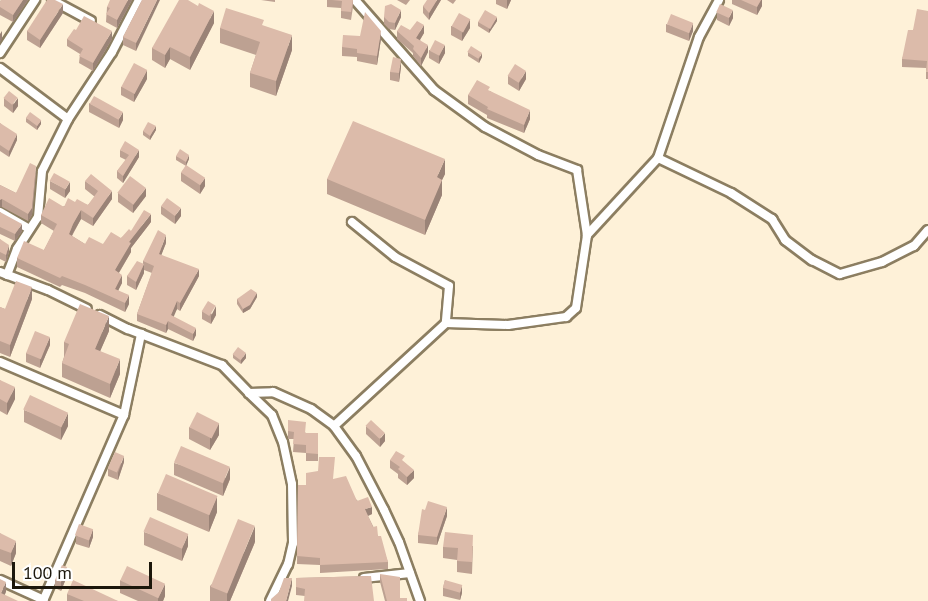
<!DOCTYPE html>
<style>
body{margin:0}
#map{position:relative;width:928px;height:601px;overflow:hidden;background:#fef1d8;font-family:"PT Sans",sans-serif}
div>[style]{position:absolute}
.roads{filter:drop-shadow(2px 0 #8c7e61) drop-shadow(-2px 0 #8c7e61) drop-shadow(0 2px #8c7e61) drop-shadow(0 -2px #8c7e61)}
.minor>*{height:8px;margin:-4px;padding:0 4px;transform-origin:4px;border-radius:4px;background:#fff}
.wall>*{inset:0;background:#bda192}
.shaded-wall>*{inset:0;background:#9a8377;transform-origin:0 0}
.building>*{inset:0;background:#dcbbaa;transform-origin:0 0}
span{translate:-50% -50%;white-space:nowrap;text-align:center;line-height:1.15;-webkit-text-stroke:4.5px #fff;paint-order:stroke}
.scale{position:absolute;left:12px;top:562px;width:140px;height:27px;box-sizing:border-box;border:3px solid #1c170b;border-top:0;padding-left:8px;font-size:18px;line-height:21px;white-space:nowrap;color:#1c170b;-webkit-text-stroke:4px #fff;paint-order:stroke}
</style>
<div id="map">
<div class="roads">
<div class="minor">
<div style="left:52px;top:0;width:44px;rotate:28.3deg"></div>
<div style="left:355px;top:0;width:120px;rotate:48.7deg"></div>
<div style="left:434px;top:90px;width:63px;rotate:36deg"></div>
<div style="left:485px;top:127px;width:60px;rotate:27.8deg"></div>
<div style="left:538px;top:155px;width:42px;rotate:21deg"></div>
<div style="left:577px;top:170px;width:66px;rotate:81.3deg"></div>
<div style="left:0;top:53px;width:64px;rotate:-56.6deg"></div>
<div style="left:0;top:68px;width:85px;rotate:36.9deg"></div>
<div style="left:658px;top:158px;width:81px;rotate:25.6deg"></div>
<div style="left:731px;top:193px;width:49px;rotate:32.4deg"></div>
<div style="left:772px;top:219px;width:25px;rotate:58deg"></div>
<div style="left:785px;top:240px;width:34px;rotate:37deg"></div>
<div style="left:812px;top:260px;width:31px;rotate:27deg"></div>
<div style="left:840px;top:274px;width:44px;rotate:-15.9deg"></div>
<div style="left:882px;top:262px;width:36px;rotate:-27deg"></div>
<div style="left:914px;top:246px;width:21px;rotate:-49deg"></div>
<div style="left:0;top:212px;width:34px;rotate:30deg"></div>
<div style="left:352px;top:222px;width:55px;rotate:39.1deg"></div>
<div style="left:395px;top:257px;width:61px;rotate:28.2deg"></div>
<div style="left:449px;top:286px;width:37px;rotate:95deg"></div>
<div style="left:0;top:272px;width:51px;rotate:20.6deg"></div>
<div style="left:48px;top:290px;width:43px;rotate:26deg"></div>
<div style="left:7px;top:275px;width:28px;rotate:-69deg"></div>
<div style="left:17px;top:249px;width:38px;rotate:-57deg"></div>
<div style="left:38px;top:217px;width:46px;rotate:-85deg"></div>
<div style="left:42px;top:171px;width:58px;rotate:-63.4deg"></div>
<div style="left:68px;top:119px;width:80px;rotate:-56.7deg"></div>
<div style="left:112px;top:52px;width:59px;rotate:-62.6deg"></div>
<div style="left:100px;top:315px;width:31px;rotate:27deg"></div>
<div style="left:128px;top:329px;width:101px;rotate:21deg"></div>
<div style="left:222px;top:365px;width:39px;rotate:46deg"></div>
<div style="left:249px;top:393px;width:24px;rotate:-2deg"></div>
<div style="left:273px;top:392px;width:42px;rotate:24.1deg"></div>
<div style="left:311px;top:409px;width:29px;rotate:36deg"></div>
<div style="left:334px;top:426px;width:37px;rotate:54deg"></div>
<div style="left:356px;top:456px;width:61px;rotate:62.6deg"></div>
<div style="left:384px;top:510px;width:35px;rotate:65deg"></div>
<div style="left:399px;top:542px;width:63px;rotate:70.4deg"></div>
<div style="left:0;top:362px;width:135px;rotate:23.1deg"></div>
<div style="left:124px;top:415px;width:83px;rotate:-78.1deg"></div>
<div style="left:249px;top:393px;width:32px;rotate:44deg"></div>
<div style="left:272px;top:415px;width:29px;rotate:68deg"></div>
<div style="left:283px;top:442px;width:43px;rotate:77.9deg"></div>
<div style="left:292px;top:484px;width:59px;rotate:89deg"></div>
<div style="left:293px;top:543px;width:22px;rotate:103deg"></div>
<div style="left:288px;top:564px;width:41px;rotate:115.9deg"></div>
<div style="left:334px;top:426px;width:152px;rotate:-42.6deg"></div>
<div style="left:446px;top:323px;width:62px;rotate:1.8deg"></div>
<div style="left:508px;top:325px;width:59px;rotate:-7.9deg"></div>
<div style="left:566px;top:317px;width:13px;rotate:-42deg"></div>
<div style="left:576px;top:308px;width:74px;rotate:-81.4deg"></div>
<div style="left:587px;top:235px;width:105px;rotate:-47.3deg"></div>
<div style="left:658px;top:158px;width:128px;rotate:-71.3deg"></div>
<div style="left:699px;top:37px;width:42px;rotate:-61.6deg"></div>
<div style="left:364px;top:578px;width:46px;rotate:-6.2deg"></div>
<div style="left:0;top:580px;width:48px;rotate:24.4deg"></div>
<div style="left:43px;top:601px;width:203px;rotate:-66.5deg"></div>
</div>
</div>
<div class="wall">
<div style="clip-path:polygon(1px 0,28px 0,13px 22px,0 15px,0 2px)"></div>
<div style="clip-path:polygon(132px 0,117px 28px,106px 22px,107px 7px)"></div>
<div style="clip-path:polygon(142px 0,136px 51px,123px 45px,123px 37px)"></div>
<div style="clip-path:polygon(261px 0,275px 0,275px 2px)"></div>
<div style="clip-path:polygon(327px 0,353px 0,353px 7px,351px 20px,341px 18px,341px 8px,327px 7px)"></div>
<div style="clip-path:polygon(397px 0,410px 0,406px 5px)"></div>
<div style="clip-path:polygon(441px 0,429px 20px,423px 13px,423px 6px)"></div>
<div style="clip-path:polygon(447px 0,456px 0,453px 4px)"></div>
<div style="clip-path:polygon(496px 0,511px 0,507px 9px,496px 4px)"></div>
<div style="clip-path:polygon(732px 0,762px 0,762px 6px,757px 15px,732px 4px)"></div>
<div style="clip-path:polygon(198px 6px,214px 23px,190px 70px,170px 59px,165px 68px,152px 60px,152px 48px)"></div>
<div style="clip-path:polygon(928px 11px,928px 79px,926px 79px,926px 68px,902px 67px,902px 59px,913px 30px)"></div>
<div style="clip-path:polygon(717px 12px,733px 18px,729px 26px,717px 20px)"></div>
<div style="clip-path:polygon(63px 13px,40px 48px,27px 40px,27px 31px)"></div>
<div style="clip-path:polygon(384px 17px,401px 17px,395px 30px,389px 29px,384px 24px)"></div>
<div style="clip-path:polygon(497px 21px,489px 33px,478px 26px,478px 22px)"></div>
<div style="clip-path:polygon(666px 24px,693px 31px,689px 41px,666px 32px)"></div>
<div style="clip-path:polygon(264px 26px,292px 50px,276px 96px,250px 87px,250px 73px,256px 55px,220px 43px,220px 28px)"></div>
<div style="clip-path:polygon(451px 26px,470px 28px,462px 41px,451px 35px)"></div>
<div style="clip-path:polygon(410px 30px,424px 33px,420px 40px,428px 52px,421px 66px,413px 56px,413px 53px,397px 39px,397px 31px)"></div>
<div style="clip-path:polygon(67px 39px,112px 39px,93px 71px,79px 63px,80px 54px,67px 46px)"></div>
<div style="clip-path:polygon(381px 39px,377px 65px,357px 61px,357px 57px,342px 56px,342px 47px)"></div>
<div style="clip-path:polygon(429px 50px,445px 53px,439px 64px,429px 58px)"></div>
<div style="clip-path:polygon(468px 52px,482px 57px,479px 63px,468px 56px)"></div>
<div style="clip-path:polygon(401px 67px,399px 82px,390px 80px,390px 72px)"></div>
<div style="clip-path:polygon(508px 76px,526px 79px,519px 91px,508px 84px)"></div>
<div style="clip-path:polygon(147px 79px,134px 102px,121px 95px,121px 87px)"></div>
<div style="clip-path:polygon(490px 91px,530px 119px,524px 133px,487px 118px,487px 115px,468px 104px,468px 95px)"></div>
<div style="clip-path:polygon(4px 98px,18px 106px,13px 113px,4px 106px)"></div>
<div style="clip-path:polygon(89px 103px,123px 120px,119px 128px,89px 112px)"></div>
<div style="clip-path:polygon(26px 118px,41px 124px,37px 130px,26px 122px)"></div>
<div style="clip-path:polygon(0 123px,17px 140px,9px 157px,0 151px)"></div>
<div style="clip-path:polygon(156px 130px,150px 140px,143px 135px,143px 131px)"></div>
<div style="clip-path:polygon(120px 150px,139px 157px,123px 183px,117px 178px,117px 171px,126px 160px,120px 157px)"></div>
<div style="clip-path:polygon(176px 156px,189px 159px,186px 165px,205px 186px,200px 194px,181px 181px,181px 173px,186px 166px,176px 160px)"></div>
<div style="clip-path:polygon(36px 173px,32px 215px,28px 221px,2px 207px,0 207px,0 185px,16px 193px)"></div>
<div style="clip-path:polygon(445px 174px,442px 180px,442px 195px,425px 235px,327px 194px,327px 179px)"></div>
<div style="clip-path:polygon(50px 181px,70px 191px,65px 198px,50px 189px)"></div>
<div style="clip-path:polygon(85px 181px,112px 199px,93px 226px,81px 219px,72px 236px,85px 244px,103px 244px,121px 238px,131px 231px,151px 222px,131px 248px,131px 252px,119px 273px,122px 283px,118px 290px,129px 304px,125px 312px,85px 293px,62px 285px,60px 287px,17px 267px,17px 258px,44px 250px,54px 231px,41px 223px,41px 215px,75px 202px,88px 205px,95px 197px,85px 189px)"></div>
<div style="clip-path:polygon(118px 193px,146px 196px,133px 213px,118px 202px)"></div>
<div style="clip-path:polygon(161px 206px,181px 216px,175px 224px,161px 214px)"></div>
<div style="clip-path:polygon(0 212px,22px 231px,15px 241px,0 234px)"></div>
<div style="clip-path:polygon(0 239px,9px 252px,6px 262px,0 259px)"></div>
<div style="clip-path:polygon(166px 243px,161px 255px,199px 276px,180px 311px,177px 309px,173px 316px,196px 335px,193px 341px,168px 329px,166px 333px,137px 321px,137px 314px,152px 273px,144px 270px,144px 273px,136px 290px,127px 285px,127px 276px,143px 264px,143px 261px)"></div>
<div style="clip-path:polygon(257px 297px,250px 309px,243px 313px,237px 304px,237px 299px)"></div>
<div style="clip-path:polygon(32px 299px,10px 357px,0 353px,0 307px,5px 309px)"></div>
<div style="clip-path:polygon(202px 311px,216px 315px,211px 324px,202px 319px)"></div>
<div style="clip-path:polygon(109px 331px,100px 351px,120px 374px,110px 398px,62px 377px,62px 363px,64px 357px,64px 342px)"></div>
<div style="clip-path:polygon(50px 345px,40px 368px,26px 362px,26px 353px)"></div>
<div style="clip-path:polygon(233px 354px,246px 358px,241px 364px,233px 358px)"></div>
<div style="clip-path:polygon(0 380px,15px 399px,7px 415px,0 411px)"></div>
<div style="clip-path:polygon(24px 410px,68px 426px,61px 440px,24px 422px)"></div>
<div style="clip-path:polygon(288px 420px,306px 433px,318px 433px,318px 461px,306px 461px,306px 453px,293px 452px,294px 439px,288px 439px)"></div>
<div style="clip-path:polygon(366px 426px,385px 441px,380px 447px,366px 434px)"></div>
<div style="clip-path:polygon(189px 427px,219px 435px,210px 450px,189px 439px)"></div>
<div style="clip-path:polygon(390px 460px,405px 463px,414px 478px,407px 485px,398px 478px,398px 474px,390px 468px)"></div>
<div style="clip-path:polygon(124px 462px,118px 480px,108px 476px,108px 469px)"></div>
<div style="clip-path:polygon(174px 463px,230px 479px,223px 496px,174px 475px)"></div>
<div style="clip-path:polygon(334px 479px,372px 514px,368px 516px,378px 536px,388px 562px,388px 569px,320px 573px,320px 565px,297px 564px,298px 485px,306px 485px)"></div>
<div style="clip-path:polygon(157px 493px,217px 512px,209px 532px,157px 510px)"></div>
<div style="clip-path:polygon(425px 510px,447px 516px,437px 545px,418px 543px,418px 535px)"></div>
<div style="clip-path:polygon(144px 532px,188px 546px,182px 561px,144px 545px)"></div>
<div style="clip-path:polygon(0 533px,16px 553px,11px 566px,0 561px)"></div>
<div style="clip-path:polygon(76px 536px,93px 537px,89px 548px,76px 544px)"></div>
<div style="clip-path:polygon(255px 542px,230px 601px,210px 601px,210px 586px)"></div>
<div style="clip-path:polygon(473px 546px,472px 574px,457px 572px,457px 560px,443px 558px,443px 547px)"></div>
<div style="clip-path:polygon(380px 574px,400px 598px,407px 601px,385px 601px,380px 582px)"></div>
<div style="clip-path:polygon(67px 576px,61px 591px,55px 588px,55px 580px)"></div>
<div style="clip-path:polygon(371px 576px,305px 596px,296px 595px,296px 578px)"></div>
<div style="clip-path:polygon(120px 580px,165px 596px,163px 601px,138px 601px,120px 593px)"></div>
<div style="clip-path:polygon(445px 580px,462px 593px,460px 600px,443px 596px,443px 588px)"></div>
<div style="clip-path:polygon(67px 594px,118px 601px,67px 601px)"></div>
</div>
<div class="shaded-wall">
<div style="clip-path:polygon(23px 0,28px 0,13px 22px,13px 15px)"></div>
<div style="clip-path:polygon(128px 0,132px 0,117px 28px,117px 20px)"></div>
<div style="clip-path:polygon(157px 0,160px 0,136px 51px,136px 43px)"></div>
<div style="clip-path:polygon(437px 0,441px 0,429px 20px,429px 13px)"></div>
<div style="clip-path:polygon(507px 0,511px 0,507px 9px)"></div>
<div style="clip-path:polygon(761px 0,762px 0,762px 6px,757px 15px,757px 7px)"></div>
<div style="clip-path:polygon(63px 4px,63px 13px,40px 48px,40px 40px)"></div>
<div style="clip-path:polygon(401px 10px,401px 17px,395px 30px,395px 23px)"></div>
<div style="clip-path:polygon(733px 10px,733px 18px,729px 26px,729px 18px)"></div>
<div style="clip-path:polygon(214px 11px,214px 23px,190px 70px,190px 57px)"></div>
<div style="clip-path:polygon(497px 17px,497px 21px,489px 33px,489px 29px)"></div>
<div style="clip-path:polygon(470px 19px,470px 28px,462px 41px,462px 33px)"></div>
<div style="clip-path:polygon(693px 23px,693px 31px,689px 41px,689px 33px)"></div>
<div style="clip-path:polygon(424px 25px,424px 33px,416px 46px,416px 38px)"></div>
<div style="clip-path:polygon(2px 31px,2px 39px,0 42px,0 34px)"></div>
<div style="clip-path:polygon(112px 31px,112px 39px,93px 71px,93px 63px)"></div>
<div style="clip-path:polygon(381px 31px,381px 39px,377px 65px,377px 56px)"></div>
<div style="clip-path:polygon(292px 35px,292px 50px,276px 96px,276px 81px)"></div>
<div style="clip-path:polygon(428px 45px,428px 52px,421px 66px,421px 58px)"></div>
<div style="clip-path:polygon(445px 45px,445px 53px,439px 64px,439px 55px)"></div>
<div style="clip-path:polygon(170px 47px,170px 59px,165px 68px,165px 55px)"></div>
<div style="clip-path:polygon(482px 53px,482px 57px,479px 63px,479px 59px)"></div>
<div style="clip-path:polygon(401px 59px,401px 67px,399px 82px,399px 73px)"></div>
<div style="clip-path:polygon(147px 70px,147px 79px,134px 102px,134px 94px)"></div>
<div style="clip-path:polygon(526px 71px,526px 79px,519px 91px,519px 83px)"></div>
<div style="clip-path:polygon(18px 98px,18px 106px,13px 113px,13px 105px)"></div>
<div style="clip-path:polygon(530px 110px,530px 119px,524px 133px,524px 125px)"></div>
<div style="clip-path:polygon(123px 112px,123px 120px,119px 128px,119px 119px)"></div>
<div style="clip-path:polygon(41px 120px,41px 124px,37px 130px,37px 126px)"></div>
<div style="clip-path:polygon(156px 126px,156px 130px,150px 140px,150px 136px)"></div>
<div style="clip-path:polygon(17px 134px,17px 140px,9px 157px,9px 151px)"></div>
<div style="clip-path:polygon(139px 150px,139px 157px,123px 183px,123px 176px)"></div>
<div style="clip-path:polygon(189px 155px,189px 159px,186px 166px,186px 162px)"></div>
<div style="clip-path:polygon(445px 159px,445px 174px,442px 180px,442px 195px,425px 235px,425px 220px,437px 177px)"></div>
<div style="clip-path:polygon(36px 166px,32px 215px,28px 221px,28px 214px)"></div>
<div style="clip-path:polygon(205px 178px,205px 186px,200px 194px,200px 185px)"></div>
<div style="clip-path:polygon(70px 182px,70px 191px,65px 198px,65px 190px)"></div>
<div style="clip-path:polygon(146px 188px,146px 196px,133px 213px,133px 205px)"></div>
<div style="clip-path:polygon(112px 191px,112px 199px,93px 226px,93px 218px)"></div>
<div style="left:2px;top:199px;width:8px;height:2px;rotate:90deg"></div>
<div style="clip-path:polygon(181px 208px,181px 216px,175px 224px,175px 216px)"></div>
<div style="clip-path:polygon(81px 210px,81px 219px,73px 233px,69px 243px,69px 234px,73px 224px)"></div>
<div style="clip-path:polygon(151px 214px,151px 222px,131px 248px,131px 252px,115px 279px,115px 270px,129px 242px)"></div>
<div style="clip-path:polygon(22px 224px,22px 231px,15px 241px,15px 234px)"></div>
<div style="clip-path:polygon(166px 235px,166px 243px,159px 261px,159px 254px)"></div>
<div style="clip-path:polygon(9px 245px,9px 252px,6px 262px,6px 255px)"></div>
<div style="clip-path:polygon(144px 264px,144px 273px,136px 290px,136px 282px)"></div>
<div style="clip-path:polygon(199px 269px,199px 276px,180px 311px,180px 303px)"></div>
<div style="clip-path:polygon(122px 275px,122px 283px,115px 297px,115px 289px)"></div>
<div style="clip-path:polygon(32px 287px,32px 299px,10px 357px,10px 345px)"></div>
<div style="clip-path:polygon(257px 293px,257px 297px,250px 309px,243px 313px,243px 309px)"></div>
<div style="clip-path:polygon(129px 295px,129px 304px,125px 312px,125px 303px)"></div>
<div style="clip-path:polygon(177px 301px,177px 309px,171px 323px,171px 315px)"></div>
<div style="clip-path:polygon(216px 306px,216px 315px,211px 324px,211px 316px)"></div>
<div style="clip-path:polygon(109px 316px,109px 331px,95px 363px,95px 349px)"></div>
<div style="clip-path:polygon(168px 321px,168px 329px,166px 333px,166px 325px)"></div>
<div style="clip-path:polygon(196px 328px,196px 335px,193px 341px,193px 334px)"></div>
<div style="clip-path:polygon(50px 337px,50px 345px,40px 368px,40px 359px)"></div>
<div style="clip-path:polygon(246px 353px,246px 358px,241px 364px,241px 360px)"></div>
<div style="clip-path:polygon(120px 359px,120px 374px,110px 398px,110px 384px)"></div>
<div style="clip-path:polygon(15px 387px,15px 399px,7px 415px,7px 403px)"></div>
<div style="clip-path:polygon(68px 413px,68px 426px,61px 440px,61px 428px)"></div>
<div style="clip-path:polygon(219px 423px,219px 435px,210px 450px,210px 438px)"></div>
<div style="clip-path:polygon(385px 433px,385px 441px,380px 447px,380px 439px)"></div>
<div style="clip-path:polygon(124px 456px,124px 462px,118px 480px,118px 473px)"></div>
<div style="clip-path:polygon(230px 467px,230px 479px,223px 496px,223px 484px)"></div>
<div style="clip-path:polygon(414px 470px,414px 478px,407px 485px,407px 477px)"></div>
<div style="clip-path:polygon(217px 496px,217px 512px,209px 532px,209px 515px)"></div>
<div style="clip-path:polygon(372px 507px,372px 514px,365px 517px,365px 509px)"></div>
<div style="clip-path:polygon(447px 507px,447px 516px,437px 545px,437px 537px)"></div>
<div style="clip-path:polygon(255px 526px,255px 542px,230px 601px,227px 601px,227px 593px)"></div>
<div style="clip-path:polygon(93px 529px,93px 537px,89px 548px,89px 540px)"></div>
<div style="clip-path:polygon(188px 534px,188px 546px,182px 561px,182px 549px)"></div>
<div style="clip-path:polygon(16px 541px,16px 553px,11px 566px,11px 553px)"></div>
<div style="clip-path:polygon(67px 567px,67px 576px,61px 591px,61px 582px)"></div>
<div style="clip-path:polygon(292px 578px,292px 586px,288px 601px,286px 601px)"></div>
<div style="clip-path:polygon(6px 582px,6px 592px,2px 601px,1px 593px)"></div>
<div style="clip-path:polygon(165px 584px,165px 596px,163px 601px,158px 601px,158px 598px)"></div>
<div style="clip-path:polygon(462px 585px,462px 593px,460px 600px,460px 592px)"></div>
</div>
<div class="building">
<div style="clip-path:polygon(1px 0,23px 0,13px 15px,0 7px,0 2px)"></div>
<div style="clip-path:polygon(47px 0,55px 0,63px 4px,40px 40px,27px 31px)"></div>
<div style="clip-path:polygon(110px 0,128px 0,117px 20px,106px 14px,110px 8px,107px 7px)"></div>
<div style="clip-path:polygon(142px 0,157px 0,136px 43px,123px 37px)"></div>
<div style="clip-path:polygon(179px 0,188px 0,198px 6px,199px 3px,214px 11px,190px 57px,170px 47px,165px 55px,152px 48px)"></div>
<div style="clip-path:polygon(332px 0,353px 0,351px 12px,341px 11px,342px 1px)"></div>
<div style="clip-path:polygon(427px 0,437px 0,429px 13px,423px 6px)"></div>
<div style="clip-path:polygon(741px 0,761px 0,757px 7px)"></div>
<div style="clip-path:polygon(391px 4px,401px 10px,395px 23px,389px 22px,384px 17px,385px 6px)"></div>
<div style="left:720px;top:4px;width:14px;height:9px;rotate:25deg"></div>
<div style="clip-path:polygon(226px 8px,264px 20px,262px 25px,292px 35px,276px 81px,250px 73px,260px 42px,220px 28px)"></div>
<div style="clip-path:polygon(917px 9px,928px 11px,928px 72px,926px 72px,927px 61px,902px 59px,908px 30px,913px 30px)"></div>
<div style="left:485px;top:10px;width:14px;height:14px;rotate:30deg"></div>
<div style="clip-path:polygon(365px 12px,381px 31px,377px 56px,357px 53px,357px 49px,342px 47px,343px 35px,360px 36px)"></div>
<div style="left:459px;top:13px;width:13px;height:15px;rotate:29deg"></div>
<div style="left:671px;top:14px;width:24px;height:11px;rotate:22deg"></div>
<div style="clip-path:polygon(84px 16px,112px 31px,93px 63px,79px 56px,83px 49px,67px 39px,74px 29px,76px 30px)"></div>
<div style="clip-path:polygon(417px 21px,424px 25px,416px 38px,428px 45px,421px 58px,413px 49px,414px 46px,397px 31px,401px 25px,410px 30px)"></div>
<div style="left:435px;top:40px;width:11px;height:12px;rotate:27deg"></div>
<div style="left:471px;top:46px;width:13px;height:7px;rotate:32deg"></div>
<div style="clip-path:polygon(393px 57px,401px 59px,399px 73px,390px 72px)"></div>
<div style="left:134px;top:63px;width:15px;height:27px;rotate:28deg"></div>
<div style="left:515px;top:64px;width:13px;height:14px;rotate:32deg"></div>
<div style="clip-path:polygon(477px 80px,490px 87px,488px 90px,530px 110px,524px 125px,487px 109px,488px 107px,468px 95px)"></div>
<div style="left:9px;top:91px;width:11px;height:9px;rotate:38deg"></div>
<div style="left:94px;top:96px;width:33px;height:9px;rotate:29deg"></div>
<div style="left:30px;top:112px;width:14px;height:7px;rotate:36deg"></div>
<div style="clip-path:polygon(353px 121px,445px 159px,437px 177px,442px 180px,425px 220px,327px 179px)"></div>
<div style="clip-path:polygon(148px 122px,156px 126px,150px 136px,143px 131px)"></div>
<div style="clip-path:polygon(0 123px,17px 134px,9px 151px,0 145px)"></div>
<div style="clip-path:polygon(125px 141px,139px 150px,123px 176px,117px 171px,129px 155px,120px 150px)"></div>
<div style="clip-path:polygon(180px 149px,189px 155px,186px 162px,176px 156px)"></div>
<div style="clip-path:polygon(30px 163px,36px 166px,32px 208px,28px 214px,2px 199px,0 200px,0 185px,16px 193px)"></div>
<div style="left:186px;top:165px;width:23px;height:9px;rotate:34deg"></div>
<div style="left:54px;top:173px;width:18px;height:9px;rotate:29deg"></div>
<div style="clip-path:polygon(91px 174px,112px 191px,93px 218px,81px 210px,73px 224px,69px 234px,85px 244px,89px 237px,103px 244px,111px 232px,121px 238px,129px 229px,131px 231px,144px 210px,151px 214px,129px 242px,131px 243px,115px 270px,122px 275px,115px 289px,129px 295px,125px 303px,85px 285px,62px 276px,60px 278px,17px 258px,24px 241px,44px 250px,57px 224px,41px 215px,49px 198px,64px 207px,68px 198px,75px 202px,77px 199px,88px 205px,98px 191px,85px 181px)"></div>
<div style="left:130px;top:176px;width:20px;height:21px;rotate:37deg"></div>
<div style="left:167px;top:198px;width:17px;height:10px;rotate:36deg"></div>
<div style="clip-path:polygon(0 212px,22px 224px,15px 234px,0 227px)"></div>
<div style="clip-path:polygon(158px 230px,166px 235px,159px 254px,199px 269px,180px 303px,177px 301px,171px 315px,196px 328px,193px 334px,168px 321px,166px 325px,137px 314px,154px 266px,143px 261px)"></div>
<div style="clip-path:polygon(0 239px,9px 245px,6px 255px,0 252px)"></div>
<div style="clip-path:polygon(137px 261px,144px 264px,136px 282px,127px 276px)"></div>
<div style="clip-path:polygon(16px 281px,32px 287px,10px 345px,0 341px,0 307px,5px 309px)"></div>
<div style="clip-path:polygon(251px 289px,257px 293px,250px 305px,243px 309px,237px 299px)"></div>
<div style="left:208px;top:301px;width:9px;height:12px;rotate:32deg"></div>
<div style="clip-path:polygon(80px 304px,109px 316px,95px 349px,120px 359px,110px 384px,62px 363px,69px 344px,64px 342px)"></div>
<div style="left:35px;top:331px;width:16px;height:24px;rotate:22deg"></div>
<div style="left:238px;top:347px;width:10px;height:9px;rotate:37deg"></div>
<div style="clip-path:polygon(0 380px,15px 387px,7px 403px,0 399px)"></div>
<div style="left:30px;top:395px;width:42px;height:16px;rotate:25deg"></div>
<div style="left:197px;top:412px;width:25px;height:17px;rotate:27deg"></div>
<div style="clip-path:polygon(288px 420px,306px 422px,305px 433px,318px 433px,318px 454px,306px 453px,306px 445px,293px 444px,294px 432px,288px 431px)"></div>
<div style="left:371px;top:420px;width:19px;height:8px;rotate:43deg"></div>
<div style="left:181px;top:446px;width:53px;height:18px;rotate:23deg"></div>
<div style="clip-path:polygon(396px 451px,405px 456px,402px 460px,414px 470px,407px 477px,398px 469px,400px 467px,390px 460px)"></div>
<div style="left:115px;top:452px;width:10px;height:18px;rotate:24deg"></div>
<div style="clip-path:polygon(319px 457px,335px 457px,333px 479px,346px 476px,357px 501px,368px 497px,372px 507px,365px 509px,373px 527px,377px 526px,378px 536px,381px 536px,388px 562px,320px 565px,320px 558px,297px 556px,298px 485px,306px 485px,306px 473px,318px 471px)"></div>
<div style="left:166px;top:474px;width:56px;height:21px;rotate:23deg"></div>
<div style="clip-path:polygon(428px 501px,447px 507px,437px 537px,418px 535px,422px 509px,425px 510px)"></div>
<div style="left:150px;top:517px;width:42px;height:16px;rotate:24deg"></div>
<div style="left:238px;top:519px;width:18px;height:73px;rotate:22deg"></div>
<div style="left:79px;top:524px;width:15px;height:12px;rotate:20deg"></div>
<div style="clip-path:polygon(445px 532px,473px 535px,472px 562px,457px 561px,458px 548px,443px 547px)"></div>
<div style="clip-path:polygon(0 533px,16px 541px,11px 553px,0 549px)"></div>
<div style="clip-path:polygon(62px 565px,67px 567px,61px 582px,55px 580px)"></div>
<div style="left:127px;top:566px;width:42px;height:16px;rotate:25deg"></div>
<div style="clip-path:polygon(380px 574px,400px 577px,400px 598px,407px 598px,407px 601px,387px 601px)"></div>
<div style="clip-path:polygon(371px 576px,374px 601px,304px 601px,305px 589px,296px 587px,296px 578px)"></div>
<div style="clip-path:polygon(284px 578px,292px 578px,286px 601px,271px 601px,271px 599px,279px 592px)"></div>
<div style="clip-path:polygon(0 579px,6px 582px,1px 593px,18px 601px,0 601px)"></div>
<div style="clip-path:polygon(73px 580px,118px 601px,84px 601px,67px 594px)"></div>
<div style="left:445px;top:580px;width:18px;height:8px;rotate:16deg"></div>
</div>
<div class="scale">100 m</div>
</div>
